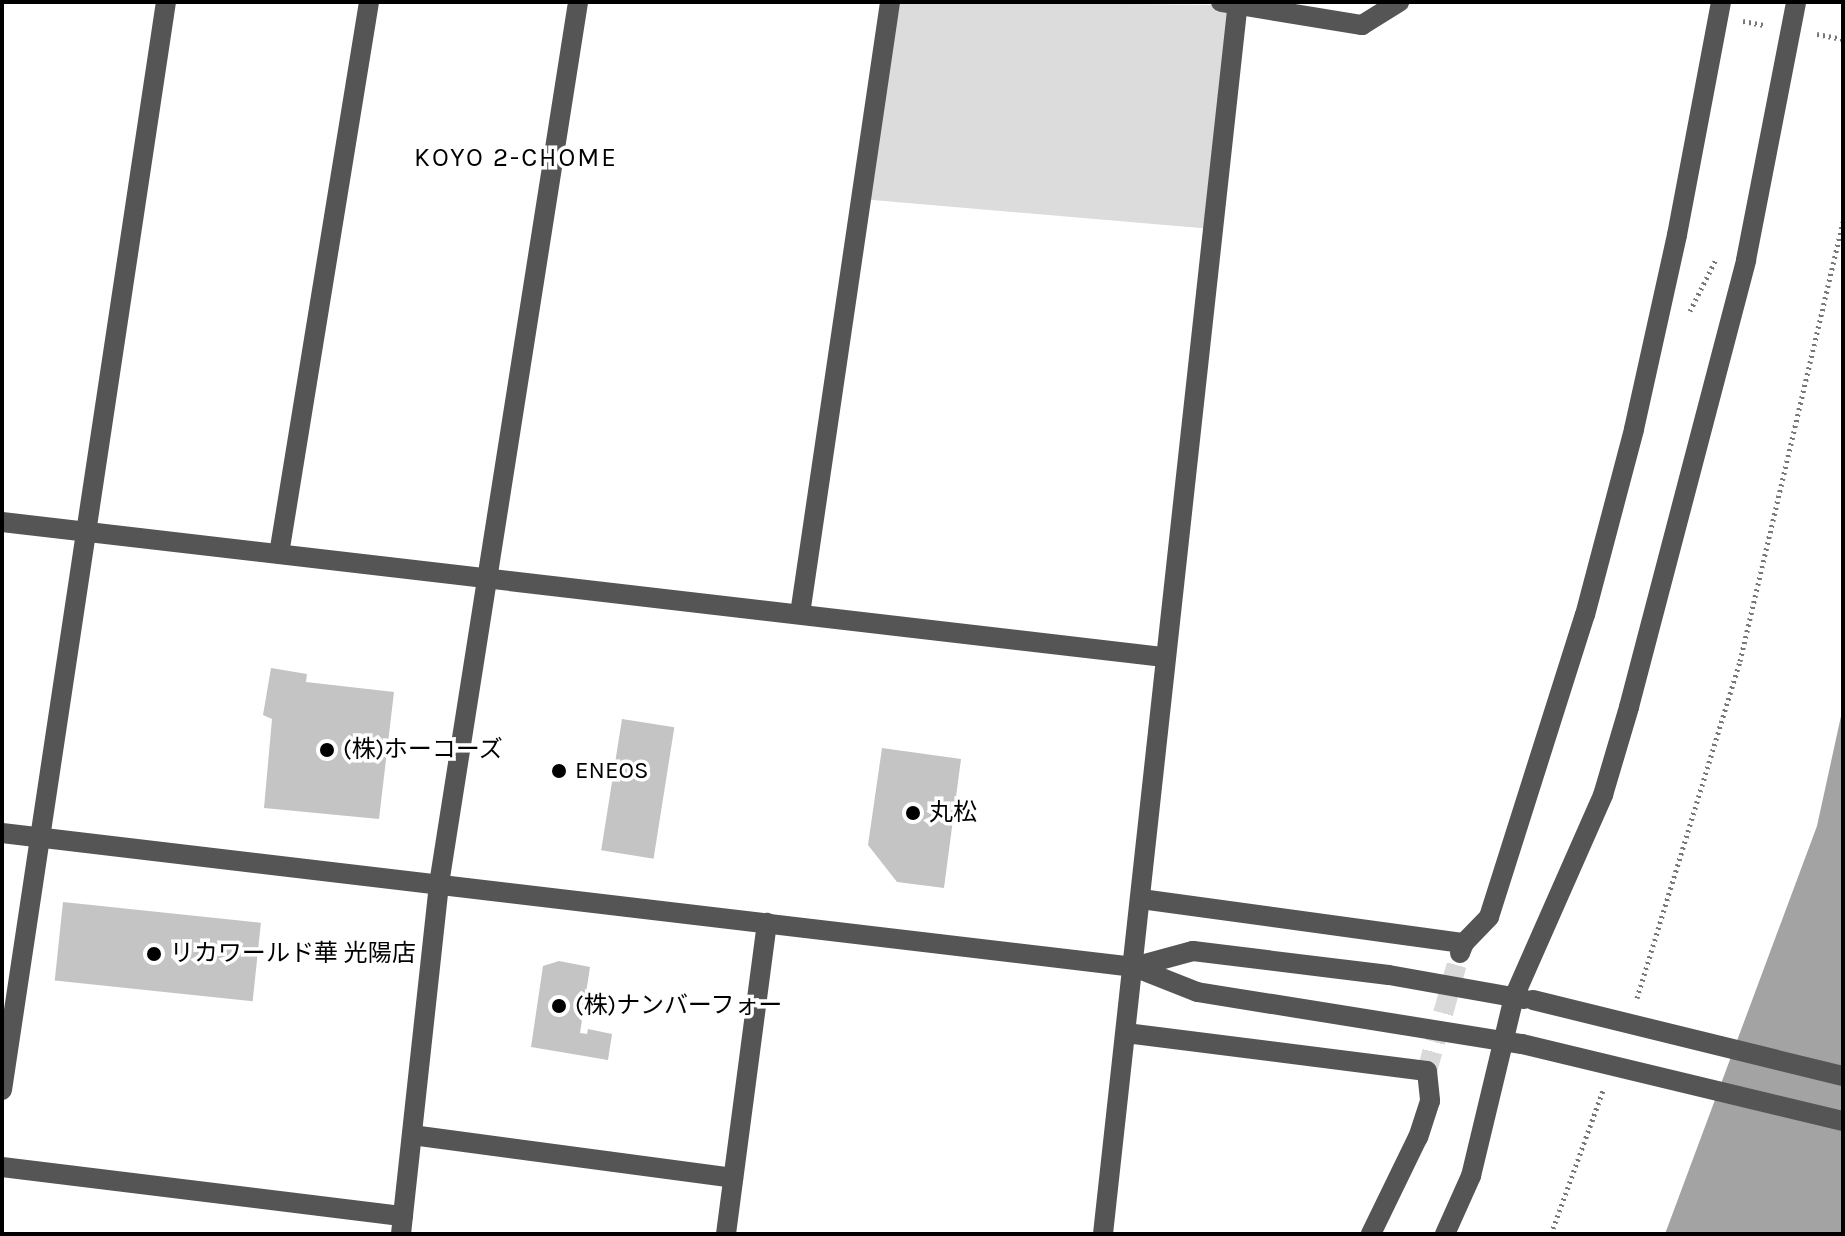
<!DOCTYPE html>
<meta charset="utf-8">
<style>
body{margin:0}
#map{position:relative;width:1845px;height:1236px;overflow:hidden;background:#fff;font-family:Karla,"Noto Sans JP",sans-serif}
div>[style]{position:absolute}
.green>*{inset:0;background:#dcdcdc}
.water>*{inset:0;background:#a3a3a3}
.building>*{inset:0;background:#c4c4c4;transform-origin:0 0}
.minor-tunnel>*{height:20px;margin-top:-10px;transform-origin:0;background:repeating-linear-gradient(90deg,#d9d9d9 0 20px,transparent 0 30px)}
.path>*{height:5px;margin-top:-2.5px;transform-origin:0;background:repeating-linear-gradient(90deg,#777 0 2px,transparent 0 6px)}
.minor>*{height:20px;margin:-10px;padding:0 10px;transform-origin:10px;border-radius:10px;background:#555}
.minor-bridge>*{height:20px;margin:-10px;padding:0 10px;transform-origin:10px;border-radius:10px;background:#555}
.dots>*{width:22px;height:22px;translate:-50% -50%;box-sizing:border-box;border:4px solid #fff;border-radius:50%}
span{translate:-50% -50%;white-space:nowrap;text-align:center;line-height:1.15;-webkit-text-stroke:7px #fff;paint-order:stroke}
.poi-label{font-size:24px;color:#000}
.left{translate:0 -50%;text-align:left}
.neighbourhood-label{font-size:26px;color:#000;letter-spacing:2px}
.frame{position:absolute;inset:0;border:4px solid #000;pointer-events:none}
</style>
<div id="map">
<div class="green">
<div style="clip-path:polygon(890px 2px,1238px 5px,1212px 229px,861px 199px)"></div>
</div>
<div class="water">
<div style="clip-path:polygon(1843px 707px,1843px 1234px,1665px 1234px,1817px 826px)"></div>
</div>
<div class="building">
<div style="clip-path:polygon(271px 668px,307px 674px,306px 682px,394px 692px,379px 819px,264px 808px,272px 719px,263px 715px)"></div>
<div style="left:622px;top:719px;width:53px;height:133px;rotate:9deg"></div>
<div style="clip-path:polygon(882px 748px,961px 759px,944px 888px,897px 882px,868px 845px)"></div>
<div style="left:63px;top:902px;width:199px;height:79px;rotate:6deg"></div>
<div style="clip-path:polygon(559px 961px,590px 967px,580px 1033px,587px 1034px,588px 1029px,612px 1034px,608px 1060px,531px 1047px,543px 966px)"></div>
</div>
<div class="minor-tunnel">
<div style="left:1427px;top:1071px;width:123px;rotate:-74.4deg"></div>
</div>
<div class="path">
<div style="left:1743px;top:21px;width:21px;rotate:11deg"></div>
<div style="left:1817px;top:34px;width:26px;rotate:11deg"></div>
<div style="left:1690px;top:311px;width:58px;rotate:-63.4deg"></div>
<div style="left:1637px;top:998px;width:352px;rotate:-73deg"></div>
<div style="left:1740px;top:661px;width:451px;rotate:-76.8deg"></div>
<div style="left:1551px;top:1234px;width:153px;rotate:-70.1deg"></div>
</div>
<div class="minor">
<div style="left:1221px;top:2px;width:143px;rotate:9.3deg"></div>
<div style="left:1362px;top:25px;width:44px;rotate:-31.9deg"></div>
<div style="left:2px;top:522px;width:1170px;rotate:6.63deg"></div>
<div style="left:279px;top:554px;width:559px;rotate:-80.74deg"></div>
<div style="left:800px;top:614px;width:619px;rotate:-81.63deg"></div>
<div style="left:2px;top:833px;width:1140px;rotate:6.75deg"></div>
<div style="left:1134px;top:967px;width:68px;rotate:21.6deg"></div>
<div style="left:1197px;top:992px;width:329px;rotate:9.1deg"></div>
<div style="left:1141px;top:899px;width:326px;rotate:7.8deg"></div>
<div style="left:1460px;top:953px;width:11px;rotate:-68deg"></div>
<div style="left:1464px;top:943px;width:36px;rotate:-46deg"></div>
<div style="left:1489px;top:917px;width:317px;rotate:-72.4deg"></div>
<div style="left:1585px;top:615px;width:192px;rotate:-75.2deg"></div>
<div style="left:1634px;top:429px;width:199px;rotate:-77.5deg"></div>
<div style="left:1677px;top:235px;width:237px;rotate:-79.3deg"></div>
<div style="left:1134px;top:967px;width:61px;rotate:-15.2deg"></div>
<div style="left:1193px;top:951px;width:197px;rotate:7deg"></div>
<div style="left:1389px;top:975px;width:137px;rotate:10.1deg"></div>
<div style="left:1126px;top:1033px;width:303px;rotate:7.2deg"></div>
<div style="left:1427px;top:1071px;width:30px;rotate:84deg"></div>
<div style="left:1430px;top:1101px;width:38px;rotate:108deg"></div>
<div style="left:1418px;top:1137px;width:108px;rotate:115.9deg"></div>
<div style="left:2px;top:1090px;width:1100px;rotate:-81.43deg"></div>
<div style="left:412px;top:1135px;width:324px;rotate:7.6deg"></div>
<div style="left:2px;top:1167px;width:404px;rotate:7deg"></div>
<div style="left:401px;top:1234px;width:352px;rotate:-83.8deg"></div>
<div style="left:439px;top:884px;width:893px;rotate:-81.04deg"></div>
<div style="left:726px;top:1234px;width:314px;rotate:-82.5deg"></div>
<div style="left:1103px;top:1234px;width:1239px;rotate:-83.75deg"></div>
<div style="left:1445px;top:1234px;width:64px;rotate:-65.9deg"></div>
<div style="left:1471px;top:1176px;width:184px;rotate:-76.5deg"></div>
<div style="left:1514px;top:997px;width:221px;rotate:-66.2deg"></div>
<div style="left:1603px;top:795px;width:92px;rotate:-73.5deg"></div>
<div style="left:1629px;top:707px;width:462px;rotate:-75.3deg"></div>
<div style="left:1746px;top:260px;width:263px;rotate:-79deg"></div>
</div>
<div class="minor-bridge">
<div style="left:1533px;top:1000px;width:319px;rotate:13.8deg"></div>
<div style="left:1522px;top:1044px;width:330px;rotate:13.5deg"></div>
</div>
<div class="dots">
<div style="left:327px;top:750px;background:#000"></div>
<div style="left:559px;top:771px;background:#000"></div>
<div style="left:913px;top:813px;background:#000"></div>
<div style="left:154px;top:954px;background:#000"></div>
<div style="left:559px;top:1006px;background:#000"></div>
</div>
<div class="poi-label">
<span class="left" style="left:343px;top:750px">(株)ホーコーズ</span>
<span class="left" style="left:575px;top:771px">ENEOS</span>
<span class="left" style="left:929px;top:813px">丸松</span>
<span class="left" style="left:170px;top:954px">リカワールド華 光陽店</span>
<span class="left" style="left:575px;top:1006px">(株)ナンバーフォー</span>
</div>
<div class="neighbourhood-label">
<span style="left:516px;top:158px">KOYO 2-CHOME</span>
</div>
<div class="frame"></div>
</div>
